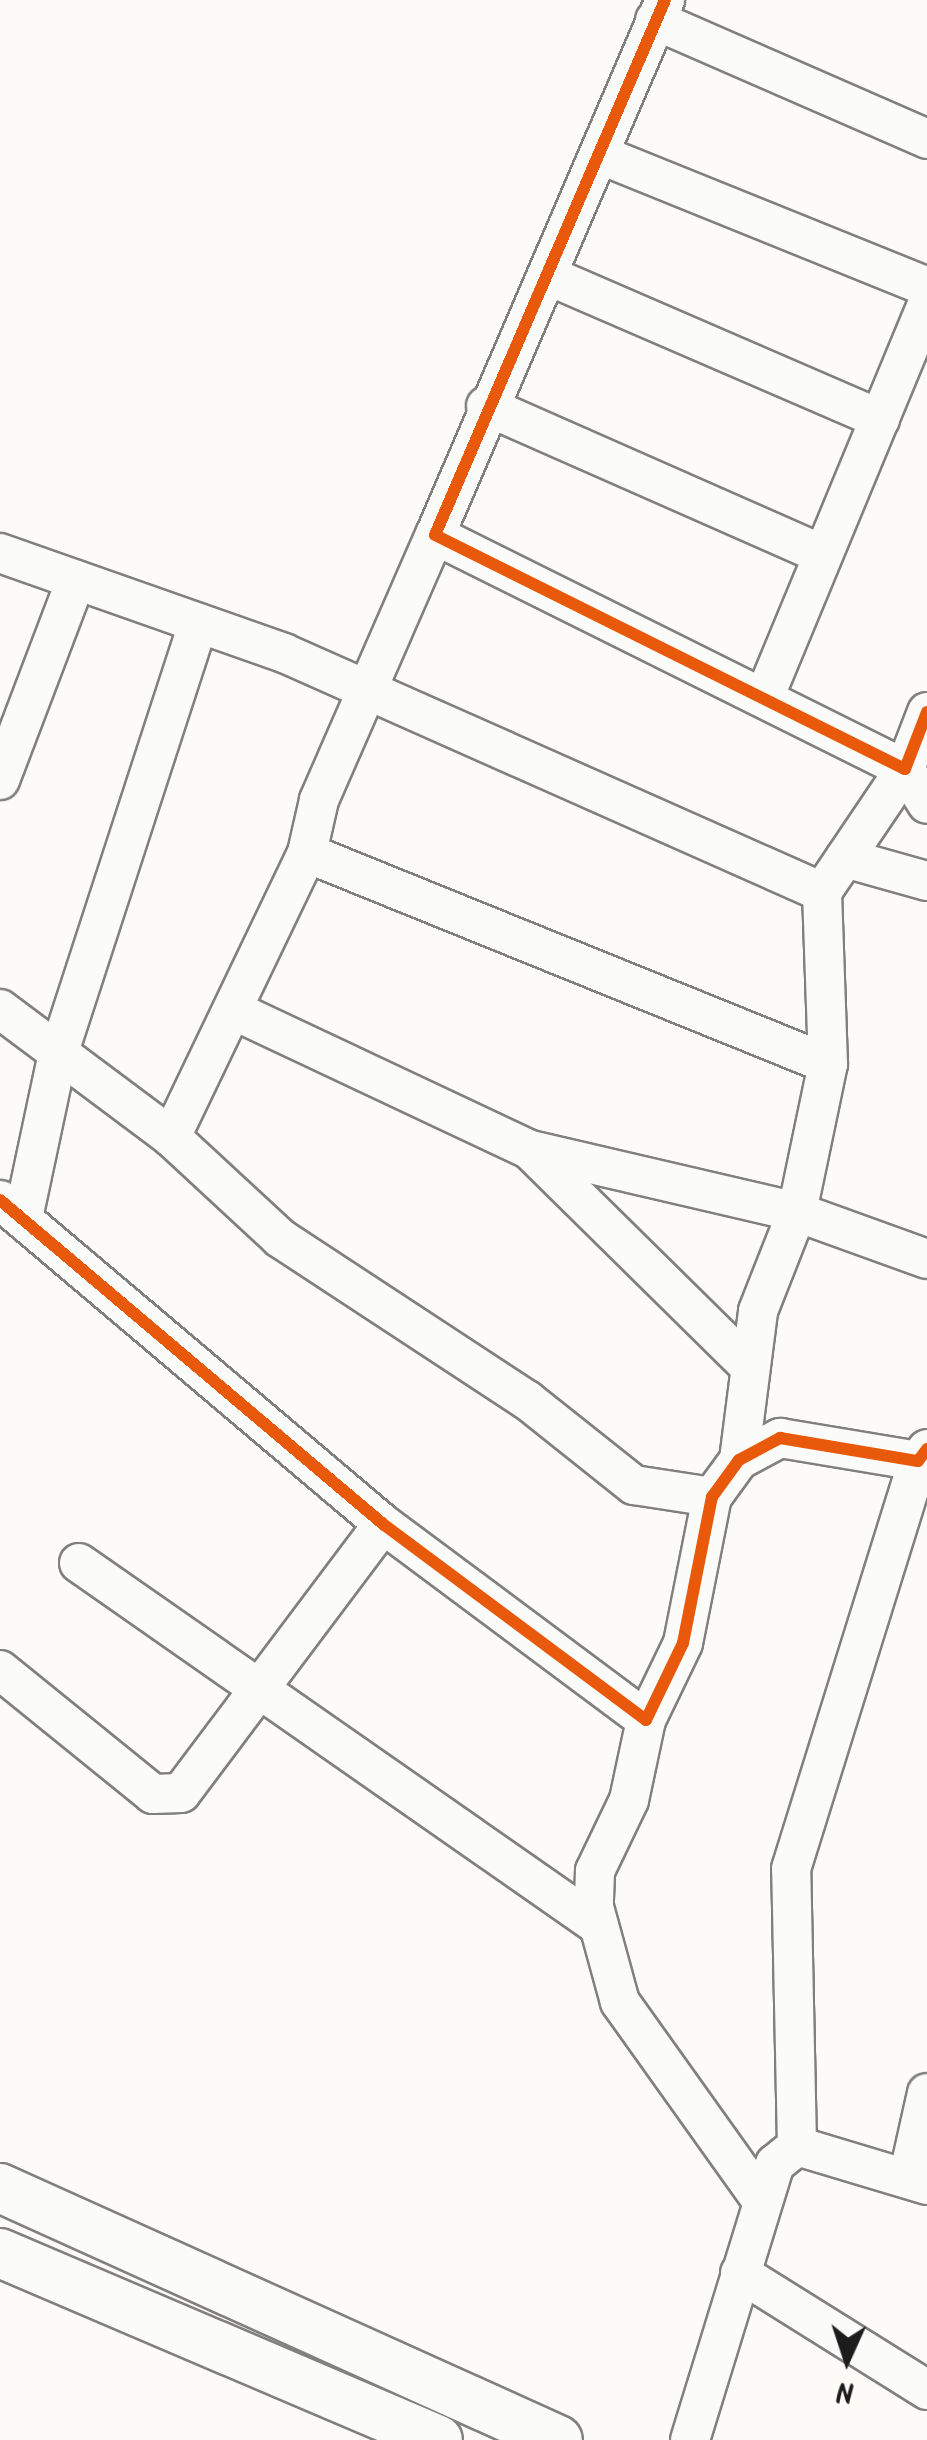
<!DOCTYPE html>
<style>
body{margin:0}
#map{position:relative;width:927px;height:2440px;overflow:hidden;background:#fcfbf8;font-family:Kalam,sans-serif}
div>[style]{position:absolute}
.roads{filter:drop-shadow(2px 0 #81807f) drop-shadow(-2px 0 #81807f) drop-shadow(0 2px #81807f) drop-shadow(0 -2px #81807f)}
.minor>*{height:38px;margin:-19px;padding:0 19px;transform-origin:19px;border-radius:19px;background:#fbfbf9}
.tertiary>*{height:48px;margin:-24px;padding:0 24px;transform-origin:24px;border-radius:24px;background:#fbfbf9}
.cycleway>*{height:12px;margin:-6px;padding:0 6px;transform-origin:6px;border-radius:6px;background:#e8590c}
span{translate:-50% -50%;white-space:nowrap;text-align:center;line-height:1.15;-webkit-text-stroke:8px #fdfcf7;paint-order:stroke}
.north{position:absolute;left:797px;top:2310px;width:100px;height:100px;-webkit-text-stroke:8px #fdfcf7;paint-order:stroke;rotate:183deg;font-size:28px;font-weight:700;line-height:40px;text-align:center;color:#1c1c1c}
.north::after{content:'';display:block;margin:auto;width:35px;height:45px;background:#1c1c1c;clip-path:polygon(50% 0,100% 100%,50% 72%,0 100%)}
</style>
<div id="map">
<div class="roads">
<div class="minor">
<div style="left:665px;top:0;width:582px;rotate:113.26deg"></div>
<div style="left:435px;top:535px;width:525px;rotate:26.47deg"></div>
<div style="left:905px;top:769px;width:61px;rotate:-68.9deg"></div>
<div style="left:655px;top:20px;width:297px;rotate:23.6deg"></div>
<div style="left:601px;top:155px;width:352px;rotate:22deg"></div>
<div style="left:547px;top:275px;width:363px;rotate:23.4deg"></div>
<div style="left:486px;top:406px;width:364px;rotate:23.8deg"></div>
<div style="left:0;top:553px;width:301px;rotate:19.4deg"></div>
<div style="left:284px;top:653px;width:589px;rotate:23.95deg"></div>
<div style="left:822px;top:892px;width:148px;rotate:-56deg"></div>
<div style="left:905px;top:769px;width:41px;rotate:57.8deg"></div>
<div style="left:764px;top:698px;width:425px;rotate:-67.5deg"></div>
<div style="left:0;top:780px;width:214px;rotate:-69.2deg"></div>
<div style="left:307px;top:853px;width:54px;rotate:-77.2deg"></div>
<div style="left:319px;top:800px;width:289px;rotate:-66.4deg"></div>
<div style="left:845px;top:858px;width:85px;rotate:15.7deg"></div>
<div style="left:0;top:1009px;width:214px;rotate:36.8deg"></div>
<div style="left:171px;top:1137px;width:149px;rotate:42.8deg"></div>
<div style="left:280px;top:1238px;width:295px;rotate:33.3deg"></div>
<div style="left:527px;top:1400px;width:137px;rotate:38.5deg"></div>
<div style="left:634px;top:1485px;width:79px;rotate:8.7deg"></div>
<div style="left:235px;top:1011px;width:327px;rotate:25.2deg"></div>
<div style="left:531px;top:1150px;width:273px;rotate:13.1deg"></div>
<div style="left:797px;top:1212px;width:138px;rotate:19.9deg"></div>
<div style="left:171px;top:1137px;width:315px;rotate:-64.4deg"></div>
<div style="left:307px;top:853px;width:562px;rotate:22.05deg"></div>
<div style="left:532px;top:1152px;width:306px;rotate:44.6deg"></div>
<div style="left:0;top:1200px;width:502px;rotate:40.23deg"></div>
<div style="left:383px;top:1524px;width:328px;rotate:36.7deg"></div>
<div style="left:646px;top:1720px;width:85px;rotate:-64.3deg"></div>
<div style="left:683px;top:1643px;width:149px;rotate:-78.8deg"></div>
<div style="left:712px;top:1497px;width:46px;rotate:-53.9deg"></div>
<div style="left:739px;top:1460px;width:47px;rotate:-28.2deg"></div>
<div style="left:780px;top:1438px;width:140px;rotate:9.5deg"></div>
<div style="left:918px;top:1461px;width:15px;rotate:-53deg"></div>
<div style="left:23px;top:1218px;width:164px;rotate:-78deg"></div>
<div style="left:57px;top:1058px;width:457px;rotate:-72deg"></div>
<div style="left:739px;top:1460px;width:150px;rotate:-82.7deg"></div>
<div style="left:758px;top:1311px;width:106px;rotate:-68.5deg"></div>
<div style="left:797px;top:1212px;width:151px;rotate:-78.2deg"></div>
<div style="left:828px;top:1064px;width:172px;rotate:-92deg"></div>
<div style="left:79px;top:1563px;width:634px;rotate:34.92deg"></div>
<div style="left:0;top:1670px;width:197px;rotate:39deg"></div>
<div style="left:153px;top:1794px;width:28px;rotate:-2deg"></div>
<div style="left:181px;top:1793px;width:336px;rotate:-53.1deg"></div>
<div style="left:646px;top:1720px;width:82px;rotate:102deg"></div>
<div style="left:629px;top:1800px;width:79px;rotate:115.6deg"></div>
<div style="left:595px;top:1871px;width:36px;rotate:92deg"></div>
<div style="left:594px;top:1907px;width:98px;rotate:74.7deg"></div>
<div style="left:620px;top:2002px;width:239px;rotate:54.5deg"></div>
<div style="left:797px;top:2146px;width:277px;rotate:-91.2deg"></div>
<div style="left:791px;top:1869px;width:427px;rotate:-72.7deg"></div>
<div style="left:918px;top:1461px;width:9px;rotate:13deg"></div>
<div style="left:908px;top:2178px;width:87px;rotate:-77.4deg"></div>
<div style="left:740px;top:2273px;width:221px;rotate:32deg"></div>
<div style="left:690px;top:2440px;width:289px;rotate:-72.9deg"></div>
<div style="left:775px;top:2164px;width:28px;rotate:-39deg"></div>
<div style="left:797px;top:2146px;width:136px;rotate:16.7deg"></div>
</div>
<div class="tertiary">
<div style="left:0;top:2188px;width:612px;rotate:24.3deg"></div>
<div style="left:0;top:2253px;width:476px;rotate:23.1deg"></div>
</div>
</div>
<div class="cycleway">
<div style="left:665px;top:0;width:582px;rotate:113.26deg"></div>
<div style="left:435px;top:535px;width:525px;rotate:26.47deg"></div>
<div style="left:905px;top:769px;width:61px;rotate:-68.9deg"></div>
<div style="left:0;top:1200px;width:502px;rotate:40.23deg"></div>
<div style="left:383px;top:1524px;width:328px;rotate:36.7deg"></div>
<div style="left:646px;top:1720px;width:85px;rotate:-64.3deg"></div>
<div style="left:683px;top:1643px;width:149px;rotate:-78.8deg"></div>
<div style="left:712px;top:1497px;width:46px;rotate:-53.9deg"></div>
<div style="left:739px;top:1460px;width:47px;rotate:-28.2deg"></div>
<div style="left:780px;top:1438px;width:140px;rotate:9.5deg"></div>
<div style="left:918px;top:1461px;width:15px;rotate:-53deg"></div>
</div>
<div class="north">N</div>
</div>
